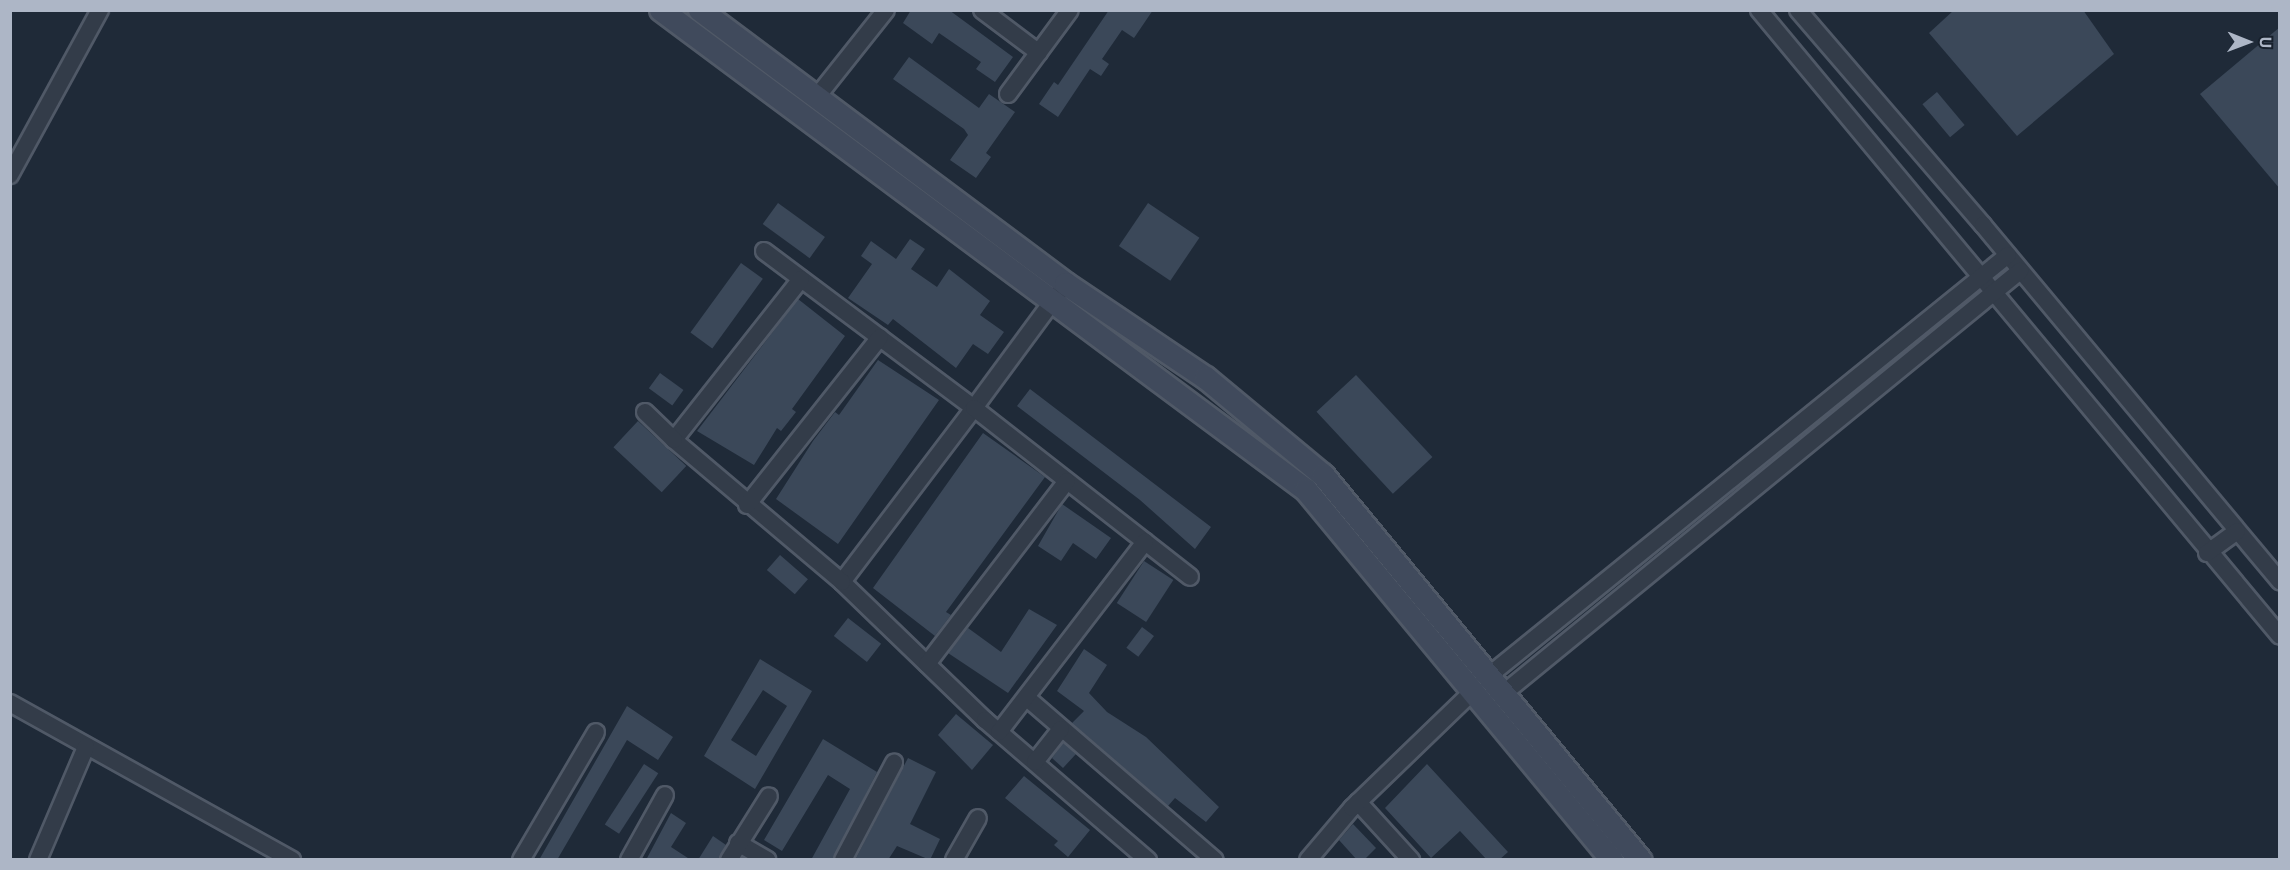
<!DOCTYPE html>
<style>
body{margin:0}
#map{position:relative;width:2290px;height:870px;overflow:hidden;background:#1f2a38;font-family:"Noto Sans",sans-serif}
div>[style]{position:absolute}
.building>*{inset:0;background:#3b4859;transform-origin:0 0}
.roads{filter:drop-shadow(2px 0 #505967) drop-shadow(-2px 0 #505967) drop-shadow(0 2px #505967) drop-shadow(0 -2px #505967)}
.street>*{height:16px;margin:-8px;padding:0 8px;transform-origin:8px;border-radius:8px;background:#333c49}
.secondary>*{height:22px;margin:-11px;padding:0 11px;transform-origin:11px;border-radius:11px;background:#404a5c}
span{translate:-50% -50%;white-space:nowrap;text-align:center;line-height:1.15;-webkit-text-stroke:6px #18212d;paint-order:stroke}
.frame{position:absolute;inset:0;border:12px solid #adb6c6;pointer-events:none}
.north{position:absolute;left:2218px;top:12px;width:60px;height:60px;-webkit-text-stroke:4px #18212d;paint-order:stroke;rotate:91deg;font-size:16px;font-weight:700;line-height:24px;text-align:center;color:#adb6c6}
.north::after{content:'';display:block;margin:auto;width:21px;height:27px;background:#adb6c6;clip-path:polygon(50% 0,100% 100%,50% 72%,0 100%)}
</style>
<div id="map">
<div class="building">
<div style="clip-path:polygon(911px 10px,949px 10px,1013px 57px,995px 82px,976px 69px,981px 62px,939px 33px,932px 44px,903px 23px)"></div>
<div style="clip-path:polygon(1109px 10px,1153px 10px,1134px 38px,1122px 30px,1102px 59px,1109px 64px,1101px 76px,1090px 69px,1058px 117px,1039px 104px,1054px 82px,1058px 85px)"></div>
<div style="clip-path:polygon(1954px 10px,2083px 10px,2114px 54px,2017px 136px,1929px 33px)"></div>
<div style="clip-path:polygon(2280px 27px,2280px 189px,2200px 94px)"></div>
<div style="clip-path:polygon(909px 57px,979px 108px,989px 94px,1015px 112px,986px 153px,991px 157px,976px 178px,950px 160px,968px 135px,964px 129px,893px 79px)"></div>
<div style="left:1937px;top:92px;width:43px;height:19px;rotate:50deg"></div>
<div style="left:778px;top:203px;width:58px;height:26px;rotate:36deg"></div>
<div style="left:1148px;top:203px;width:62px;height:52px;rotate:34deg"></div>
<div style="clip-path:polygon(910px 239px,925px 249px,911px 269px,937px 287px,949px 269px,990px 301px,980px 315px,1004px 332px,988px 354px,973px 344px,956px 368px,893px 319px,888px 325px,848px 298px,872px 264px,861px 256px,871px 241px,896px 259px)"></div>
<div style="left:741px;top:263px;width:27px;height:86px;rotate:36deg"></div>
<div style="clip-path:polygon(798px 299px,845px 336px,792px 409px,796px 412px,781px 431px,777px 428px,754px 465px,697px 431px)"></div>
<div style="clip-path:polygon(878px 360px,939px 400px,838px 544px,776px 499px,813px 441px,835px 412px,839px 415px)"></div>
<div style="left:660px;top:373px;width:29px;height:19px;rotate:36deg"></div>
<div style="left:1356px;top:375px;width:112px;height:54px;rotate:47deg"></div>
<div style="clip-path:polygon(1030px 389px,1211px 527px,1195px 549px,1140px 500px,1017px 406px)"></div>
<div style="left:638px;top:421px;width:66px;height:36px;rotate:43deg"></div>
<div style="clip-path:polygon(983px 433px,1045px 477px,946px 612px,951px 615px,935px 636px,873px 588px)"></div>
<div style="clip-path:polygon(1062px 504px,1111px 538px,1096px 559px,1073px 543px,1061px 561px,1038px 546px)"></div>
<div style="left:780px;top:555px;width:37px;height:20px;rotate:41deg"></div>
<div style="left:1144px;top:561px;width:35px;height:50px;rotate:33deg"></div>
<div style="clip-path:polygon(1029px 609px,1057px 625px,1008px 693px,948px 653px,968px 628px,1001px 652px)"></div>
<div style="left:848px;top:618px;width:42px;height:23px;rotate:38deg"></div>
<div style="left:1142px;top:627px;width:15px;height:26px;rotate:37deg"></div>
<div style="clip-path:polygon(1084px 649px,1107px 665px,1089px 693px,1107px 712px,1146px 737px,1219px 807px,1206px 822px,1175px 798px,1168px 806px,1072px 723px,1084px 711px,1057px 691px)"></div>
<div style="clip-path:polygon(evenodd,760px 659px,812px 691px,755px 789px,704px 756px,760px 659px,763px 690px,787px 706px,756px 756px,731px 740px,763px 690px)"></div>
<div style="clip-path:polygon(627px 706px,673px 737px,658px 760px,627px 740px,557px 860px,539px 860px)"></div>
<div style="clip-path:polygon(956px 714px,993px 745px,972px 770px,938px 735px)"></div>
<div style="clip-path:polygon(823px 739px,877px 772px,833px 860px,811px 860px,850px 789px,828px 775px,782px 851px,764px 840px)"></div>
<div style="clip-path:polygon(1063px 743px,1076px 754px,1063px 768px,1052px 758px)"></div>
<div style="clip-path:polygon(908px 758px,936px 772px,910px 824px,940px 839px,930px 860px,897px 846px,888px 860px,855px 860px)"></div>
<div style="left:644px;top:764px;width:17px;height:72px;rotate:33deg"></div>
<div style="clip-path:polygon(1427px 764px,1508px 852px,1499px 860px,1487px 860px,1460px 831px,1431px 858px,1385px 808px)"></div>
<div style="clip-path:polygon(1024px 776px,1090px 830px,1068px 857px,1054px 845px,1058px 841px,1005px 798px)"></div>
<div style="clip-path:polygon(671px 813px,686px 823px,671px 847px,691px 860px,646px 860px)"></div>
<div style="clip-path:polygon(1353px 824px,1376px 848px,1364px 860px,1357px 860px,1339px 840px)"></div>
<div style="clip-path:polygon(713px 836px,726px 845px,719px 860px,698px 860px)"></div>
</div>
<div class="roads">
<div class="street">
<div style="left:982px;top:10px;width:71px;rotate:37deg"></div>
<div style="left:1759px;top:10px;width:814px;rotate:50.23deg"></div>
<div style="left:1798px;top:10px;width:284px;rotate:49.3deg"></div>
<div style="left:1983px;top:225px;width:464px;rotate:50.2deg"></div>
<div style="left:1008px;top:94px;width:104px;rotate:-53.6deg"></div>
<div style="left:816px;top:98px;width:112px;rotate:-51.5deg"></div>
<div style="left:10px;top:175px;width:188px;rotate:-61.4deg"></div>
<div style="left:764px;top:251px;width:262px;rotate:36.8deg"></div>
<div style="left:974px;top:408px;width:218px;rotate:127.2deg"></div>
<div style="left:842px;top:582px;width:199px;rotate:44deg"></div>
<div style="left:985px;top:720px;width:215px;rotate:40.7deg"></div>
<div style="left:801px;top:279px;width:205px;rotate:128.3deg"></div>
<div style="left:674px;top:440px;width:220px;rotate:40.2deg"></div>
<div style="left:1058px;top:294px;width:142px;rotate:126.4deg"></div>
<div style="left:974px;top:408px;width:274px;rotate:38deg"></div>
<div style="left:645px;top:412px;width:40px;rotate:44deg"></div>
<div style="left:747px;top:505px;width:214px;rotate:-51.6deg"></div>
<div style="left:2207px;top:553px;width:37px;rotate:-36deg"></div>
<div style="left:927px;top:664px;width:230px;rotate:-52.6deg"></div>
<div style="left:1491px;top:674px;width:665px;rotate:-39.02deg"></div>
<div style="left:1504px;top:693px;width:667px;rotate:-39.28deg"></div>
<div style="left:1027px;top:698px;width:248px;rotate:40.8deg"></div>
<div style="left:10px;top:703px;width:323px;rotate:29.1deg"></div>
<div style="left:999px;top:732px;width:240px;rotate:-52.5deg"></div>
<div style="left:1035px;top:762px;width:42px;rotate:-51.8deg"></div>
<div style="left:1358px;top:802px;width:79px;rotate:47.6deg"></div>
<div style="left:738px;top:843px;width:34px;rotate:30deg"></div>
<div style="left:38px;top:860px;width:123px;rotate:-67deg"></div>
<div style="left:521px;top:860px;width:148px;rotate:-59.6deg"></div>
<div style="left:629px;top:860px;width:74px;rotate:-61deg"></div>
<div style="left:729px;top:860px;width:75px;rotate:-58deg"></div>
<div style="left:843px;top:860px;width:110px;rotate:-62.3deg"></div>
<div style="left:954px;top:860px;width:48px;rotate:-60.3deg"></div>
<div style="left:1308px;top:860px;width:68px;rotate:-49.8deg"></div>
<div style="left:1352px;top:808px;width:170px;rotate:-44deg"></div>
</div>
<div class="secondary">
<div style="left:661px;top:10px;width:804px;rotate:36.66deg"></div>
<div style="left:1306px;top:490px;width:480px;rotate:50.4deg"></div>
<div style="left:700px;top:10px;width:457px;rotate:36.8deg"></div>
<div style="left:1066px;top:284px;width:169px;rotate:33.9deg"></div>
<div style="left:1206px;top:378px;width:152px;rotate:39.7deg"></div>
<div style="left:1323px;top:475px;width:499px;rotate:50.5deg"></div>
</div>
</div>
<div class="frame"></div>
<div class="north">U</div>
</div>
